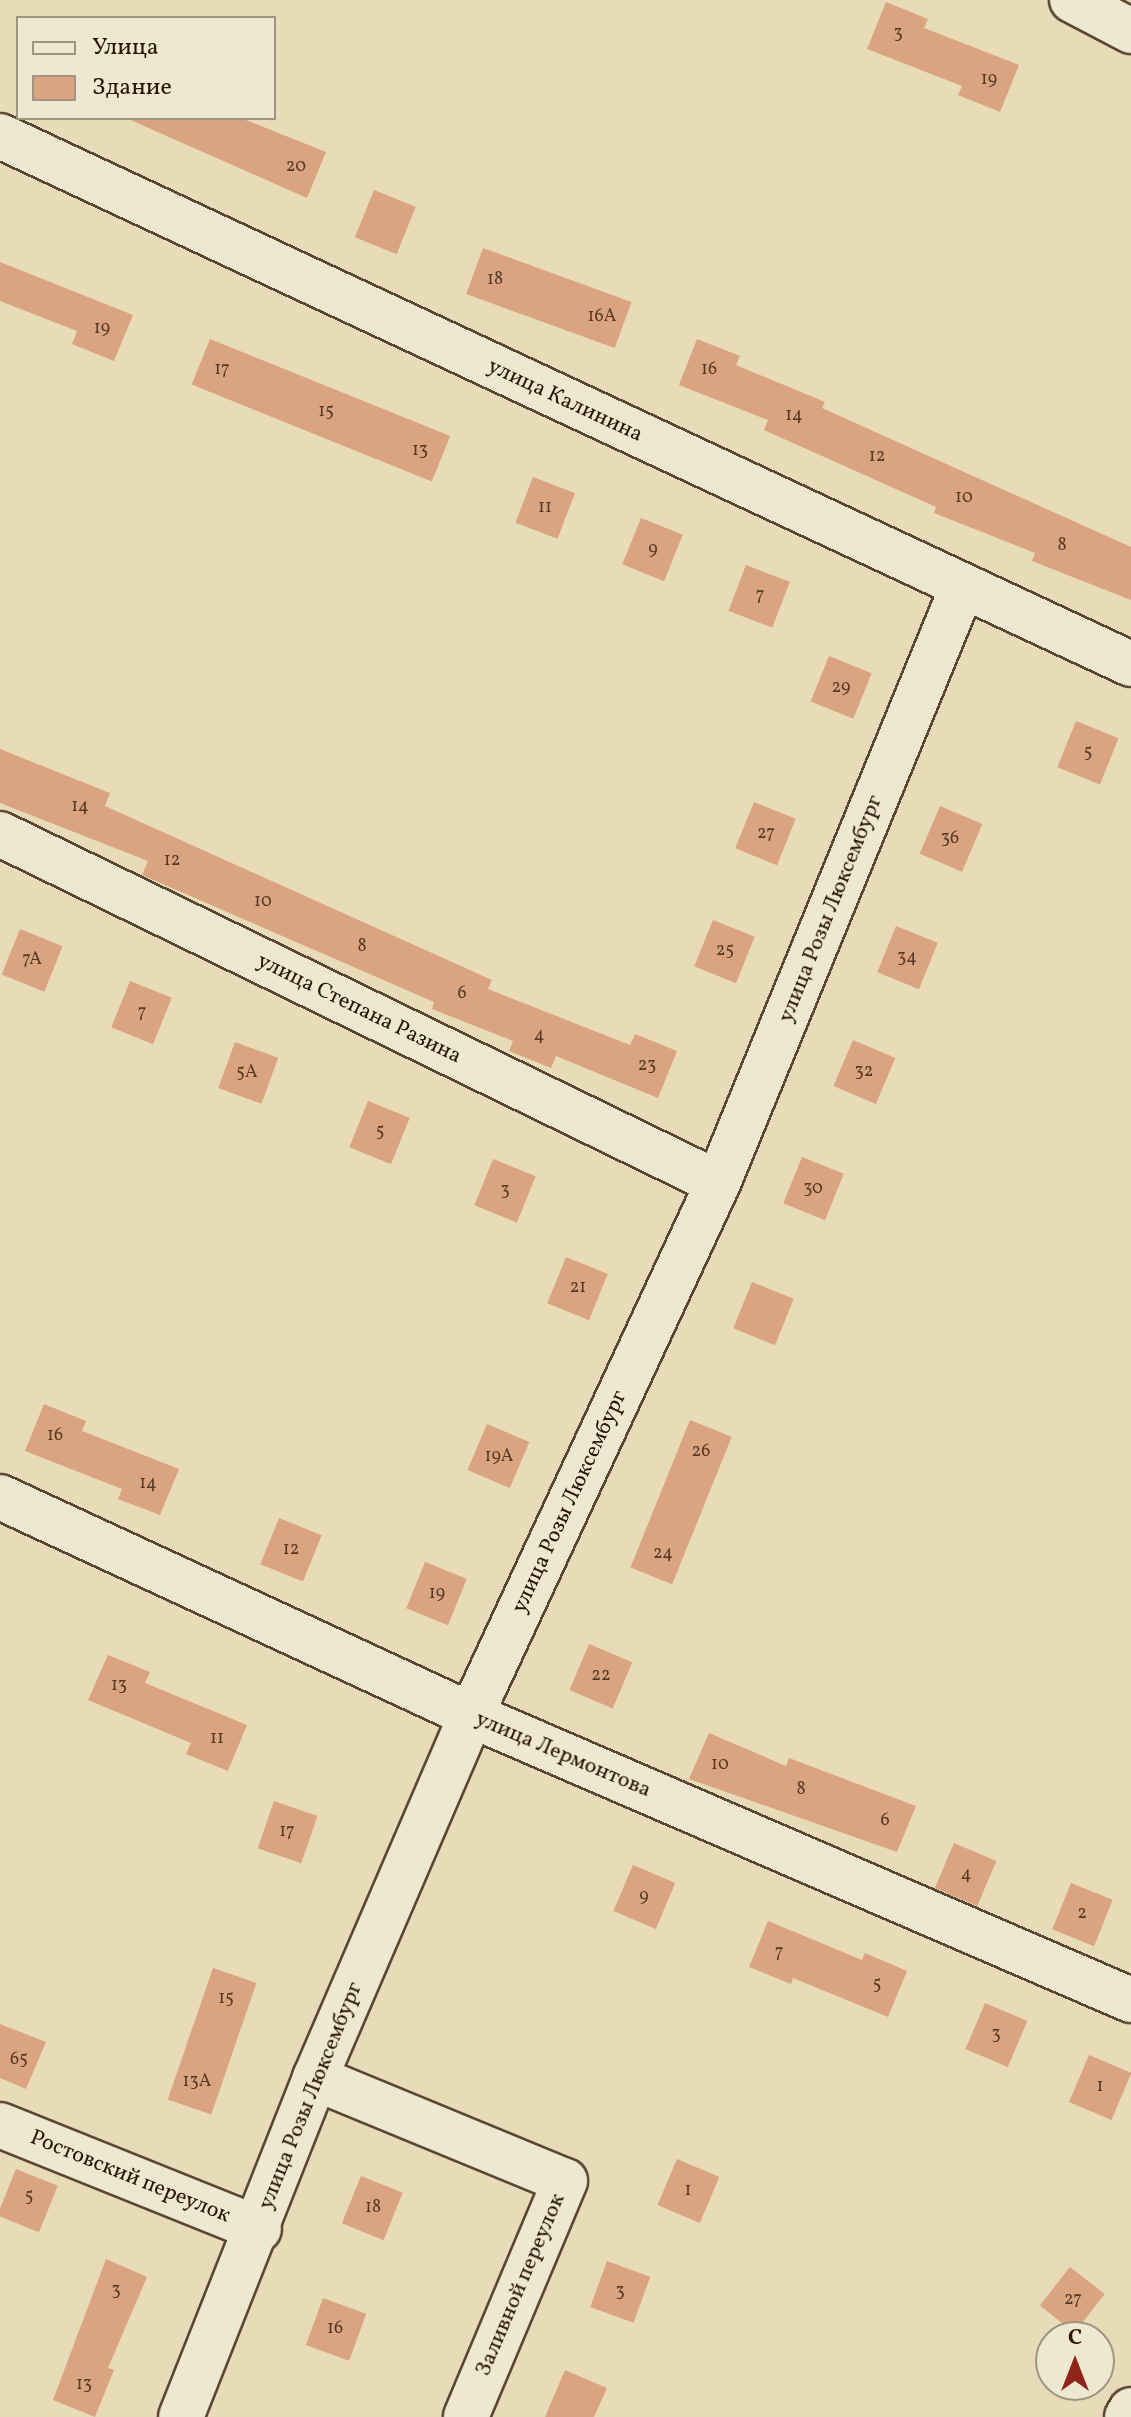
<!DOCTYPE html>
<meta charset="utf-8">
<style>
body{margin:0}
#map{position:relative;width:1131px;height:2417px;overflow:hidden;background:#e7dbb8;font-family:Vollkorn,serif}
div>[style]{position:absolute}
.building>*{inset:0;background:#daa481;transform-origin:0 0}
.roads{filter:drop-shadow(2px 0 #594733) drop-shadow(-2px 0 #594733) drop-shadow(0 2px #594733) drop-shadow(0 -2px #594733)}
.minor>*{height:44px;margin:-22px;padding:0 22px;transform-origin:22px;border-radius:22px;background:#efe8d1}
span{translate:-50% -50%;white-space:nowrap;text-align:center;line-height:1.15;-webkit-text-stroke:8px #efe8d1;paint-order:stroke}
.number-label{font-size:18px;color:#563a26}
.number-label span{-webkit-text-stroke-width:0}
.street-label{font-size:22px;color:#2a1607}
.legend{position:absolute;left:16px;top:16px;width:260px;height:104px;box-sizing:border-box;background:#efe8d1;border:2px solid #a09480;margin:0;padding:10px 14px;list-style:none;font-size:24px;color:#2a1607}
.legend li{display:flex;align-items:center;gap:16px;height:40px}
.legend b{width:40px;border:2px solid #a09480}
.north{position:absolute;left:1035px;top:2321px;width:80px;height:80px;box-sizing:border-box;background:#efe8d1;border:2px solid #a09480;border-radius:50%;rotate:0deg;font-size:22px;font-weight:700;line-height:32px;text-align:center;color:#2a1607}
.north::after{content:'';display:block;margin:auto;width:28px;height:36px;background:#8f2418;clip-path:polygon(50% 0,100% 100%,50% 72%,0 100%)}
</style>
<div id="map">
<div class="building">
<div style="clip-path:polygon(886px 2px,928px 19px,924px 28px,1019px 65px,1000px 112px,958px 95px,962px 86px,867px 49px)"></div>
<div style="clip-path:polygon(126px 118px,241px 118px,326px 152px,307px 198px)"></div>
<div style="left:374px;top:190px;width:45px;height:51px;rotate:22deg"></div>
<div style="left:483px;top:248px;width:158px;height:49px;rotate:20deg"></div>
<div style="clip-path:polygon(0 262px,133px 315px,114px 361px,72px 344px,77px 331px,0 301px)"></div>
<div style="left:210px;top:339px;width:259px;height:49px;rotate:22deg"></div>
<div style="clip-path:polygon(697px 339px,740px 356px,736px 365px,825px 402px,822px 408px,1131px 547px,1131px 600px,1032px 561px,1035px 553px,934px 513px,936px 507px,764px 430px,768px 420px,679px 385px)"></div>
<div style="left:533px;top:477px;width:45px;height:49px;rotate:21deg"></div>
<div style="left:641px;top:518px;width:45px;height:50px;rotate:22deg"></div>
<div style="left:746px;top:565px;width:47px;height:49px;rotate:21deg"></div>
<div style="left:829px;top:656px;width:46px;height:49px;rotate:22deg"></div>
<div style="left:1076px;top:721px;width:46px;height:50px;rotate:22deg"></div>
<div style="clip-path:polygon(0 749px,110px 793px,105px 806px,492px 980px,488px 989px,630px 1045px,635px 1034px,677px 1051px,658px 1098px,556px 1056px,551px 1068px,509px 1051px,513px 1041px,432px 1009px,434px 1002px,142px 875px,148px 861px,0 803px)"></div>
<div style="left:754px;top:802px;width:45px;height:50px;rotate:22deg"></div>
<div style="left:940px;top:806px;width:46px;height:52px;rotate:23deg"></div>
<div style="left:713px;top:920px;width:45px;height:50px;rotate:22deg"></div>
<div style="left:896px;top:926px;width:45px;height:50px;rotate:22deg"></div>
<div style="left:20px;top:929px;width:46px;height:49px;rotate:22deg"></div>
<div style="left:130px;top:981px;width:45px;height:50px;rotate:22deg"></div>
<div style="left:853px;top:1040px;width:46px;height:50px;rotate:23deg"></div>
<div style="left:235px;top:1042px;width:46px;height:49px;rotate:20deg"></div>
<div style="left:368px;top:1101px;width:45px;height:50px;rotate:22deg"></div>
<div style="left:802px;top:1157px;width:45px;height:50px;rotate:22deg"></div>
<div style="left:493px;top:1159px;width:46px;height:50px;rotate:22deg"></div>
<div style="left:566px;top:1257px;width:45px;height:50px;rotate:22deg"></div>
<div style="left:752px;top:1282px;width:45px;height:50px;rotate:22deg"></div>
<div style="clip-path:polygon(44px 1404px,86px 1421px,82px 1431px,179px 1469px,160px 1515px,118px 1499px,122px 1489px,25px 1451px)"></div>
<div style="left:690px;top:1420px;width:45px;height:159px;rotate:22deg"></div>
<div style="left:487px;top:1424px;width:46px;height:50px;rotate:23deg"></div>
<div style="left:279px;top:1518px;width:46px;height:50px;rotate:22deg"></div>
<div style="left:425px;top:1562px;width:45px;height:50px;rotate:22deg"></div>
<div style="left:589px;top:1644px;width:47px;height:50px;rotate:23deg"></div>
<div style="clip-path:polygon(108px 1655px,150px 1672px,145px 1683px,247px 1725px,228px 1771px,186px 1754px,191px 1743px,88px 1700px)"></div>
<div style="clip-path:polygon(709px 1733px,786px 1766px,789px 1758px,916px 1806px,897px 1852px,689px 1779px)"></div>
<div style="left:274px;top:1801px;width:46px;height:50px;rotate:19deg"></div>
<div style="left:954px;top:1843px;width:46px;height:49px;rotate:23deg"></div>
<div style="left:633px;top:1865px;width:46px;height:50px;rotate:23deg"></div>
<div style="left:1071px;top:1883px;width:45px;height:50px;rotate:22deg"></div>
<div style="clip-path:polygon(768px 1921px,862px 1960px,865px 1953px,907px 1971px,888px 2017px,793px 1978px,791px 1984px,749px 1967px)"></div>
<div style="left:213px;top:1968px;width:46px;height:139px;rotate:19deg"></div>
<div style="left:985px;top:2003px;width:46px;height:50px;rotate:23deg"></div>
<div style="clip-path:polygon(0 2024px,46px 2042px,26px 2089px,0 2078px)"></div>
<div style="left:1089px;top:2055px;width:46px;height:51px;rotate:23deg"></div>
<div style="left:677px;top:2159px;width:46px;height:50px;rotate:23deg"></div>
<div style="left:16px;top:2169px;width:45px;height:50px;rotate:22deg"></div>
<div style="left:361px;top:2176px;width:45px;height:51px;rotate:22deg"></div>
<div style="clip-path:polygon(106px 2259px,147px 2277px,108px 2368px,114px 2370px,95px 2417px,53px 2400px)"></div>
<div style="left:607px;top:2261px;width:46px;height:49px;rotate:20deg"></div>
<div style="left:1070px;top:2267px;width:44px;height:49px;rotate:38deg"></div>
<div style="left:323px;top:2298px;width:46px;height:50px;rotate:20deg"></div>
<div style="clip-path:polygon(565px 2370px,607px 2388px,594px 2417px,545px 2417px)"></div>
</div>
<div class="roads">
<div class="minor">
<div style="left:1072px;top:0;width:67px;rotate:27.7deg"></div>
<div style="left:0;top:136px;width:1248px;rotate:25.03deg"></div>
<div style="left:0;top:834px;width:798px;rotate:25.92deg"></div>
<div style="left:0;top:1497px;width:519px;rotate:24.84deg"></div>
<div style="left:471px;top:1715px;width:719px;rotate:23.36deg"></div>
<div style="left:315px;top:2078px;width:270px;rotate:22.4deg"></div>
<div style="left:565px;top:2181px;width:256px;rotate:112.8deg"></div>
<div style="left:0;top:2125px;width:279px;rotate:21.9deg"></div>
<div style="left:181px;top:2417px;width:365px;rotate:-68.4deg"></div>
<div style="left:315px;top:2078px;width:395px;rotate:-66.7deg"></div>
<div style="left:471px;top:1715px;width:587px;rotate:-65.1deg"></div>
<div style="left:718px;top:1183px;width:643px;rotate:-67.7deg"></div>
<div style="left:1127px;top:2417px;width:8px;rotate:-60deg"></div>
</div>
</div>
<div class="number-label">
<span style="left:898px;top:34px">3</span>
<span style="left:989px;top:80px">19</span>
<span style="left:296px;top:167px">20</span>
<span style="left:495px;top:280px">18</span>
<span style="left:602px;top:317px">16А</span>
<span style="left:102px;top:329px">19</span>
<span style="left:222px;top:370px">17</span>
<span style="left:709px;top:370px">16</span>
<span style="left:326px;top:412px">15</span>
<span style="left:794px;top:416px">14</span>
<span style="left:420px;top:451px">13</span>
<span style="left:877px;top:457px">12</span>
<span style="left:964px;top:498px">10</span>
<span style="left:545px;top:508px">11</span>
<span style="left:1062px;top:546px">8</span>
<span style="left:653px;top:550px">9</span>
<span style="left:760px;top:596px">7</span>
<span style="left:841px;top:688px">29</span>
<span style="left:1088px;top:753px">5</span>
<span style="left:80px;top:807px">14</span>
<span style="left:766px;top:834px">27</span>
<span style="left:950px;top:839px">36</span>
<span style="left:172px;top:861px">12</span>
<span style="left:263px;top:902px">10</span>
<span style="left:362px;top:947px">8</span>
<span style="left:725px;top:951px">25</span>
<span style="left:907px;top:958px">34</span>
<span style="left:32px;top:960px">7А</span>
<span style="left:462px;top:994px">6</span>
<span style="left:142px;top:1013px">7</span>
<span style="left:539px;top:1036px">4</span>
<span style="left:647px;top:1066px">23</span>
<span style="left:864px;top:1072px">32</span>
<span style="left:247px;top:1073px">5А</span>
<span style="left:380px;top:1132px">5</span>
<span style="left:813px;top:1189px">30</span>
<span style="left:505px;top:1191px">3</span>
<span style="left:578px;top:1288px">21</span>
<span style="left:55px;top:1436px">16</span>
<span style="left:701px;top:1452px">26</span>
<span style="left:499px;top:1457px">19А</span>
<span style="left:148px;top:1484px">14</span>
<span style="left:291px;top:1550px">12</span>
<span style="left:663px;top:1554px">24</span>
<span style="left:437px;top:1594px">19</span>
<span style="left:601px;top:1676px">22</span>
<span style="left:119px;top:1686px">13</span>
<span style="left:217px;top:1739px">11</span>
<span style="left:720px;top:1765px">10</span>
<span style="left:801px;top:1790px">8</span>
<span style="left:885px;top:1821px">6</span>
<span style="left:287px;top:1832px">17</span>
<span style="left:966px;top:1875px">4</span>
<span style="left:644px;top:1897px">9</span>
<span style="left:1082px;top:1914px">2</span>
<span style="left:779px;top:1953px">7</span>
<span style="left:877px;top:1985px">5</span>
<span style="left:226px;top:1999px">15</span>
<span style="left:996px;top:2035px">3</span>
<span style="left:19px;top:2060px">65</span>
<span style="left:197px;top:2082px">13А</span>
<span style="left:1100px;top:2087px">1</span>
<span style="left:688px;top:2191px">1</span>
<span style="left:29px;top:2197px">5</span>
<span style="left:373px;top:2208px">18</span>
<span style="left:116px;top:2291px">3</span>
<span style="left:620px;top:2292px">3</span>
<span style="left:1073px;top:2300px">27</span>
<span style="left:335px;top:2329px">16</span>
<span style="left:84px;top:2385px">13</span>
</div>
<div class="street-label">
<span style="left:565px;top:401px;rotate:25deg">улица Калинина</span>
<span style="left:831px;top:909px;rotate:-68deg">улица Розы Люксембург</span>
<span style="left:359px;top:1009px;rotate:26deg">улица Степана Разина</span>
<span style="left:570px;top:1502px;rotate:-65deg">улица Розы Люксембург</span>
<span style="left:563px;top:1755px;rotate:23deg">улица Лермонтова</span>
<span style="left:311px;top:2096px;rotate:-68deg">улица Розы Люксембург</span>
<span style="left:130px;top:2177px;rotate:22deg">Ростовский переулок</span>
<span style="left:521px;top:2285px;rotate:-67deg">Заливной переулок</span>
</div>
<ul class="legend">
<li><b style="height:10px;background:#efe8d1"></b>Улица</li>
<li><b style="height:22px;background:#daa481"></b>Здание</li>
</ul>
<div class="north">С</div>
</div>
